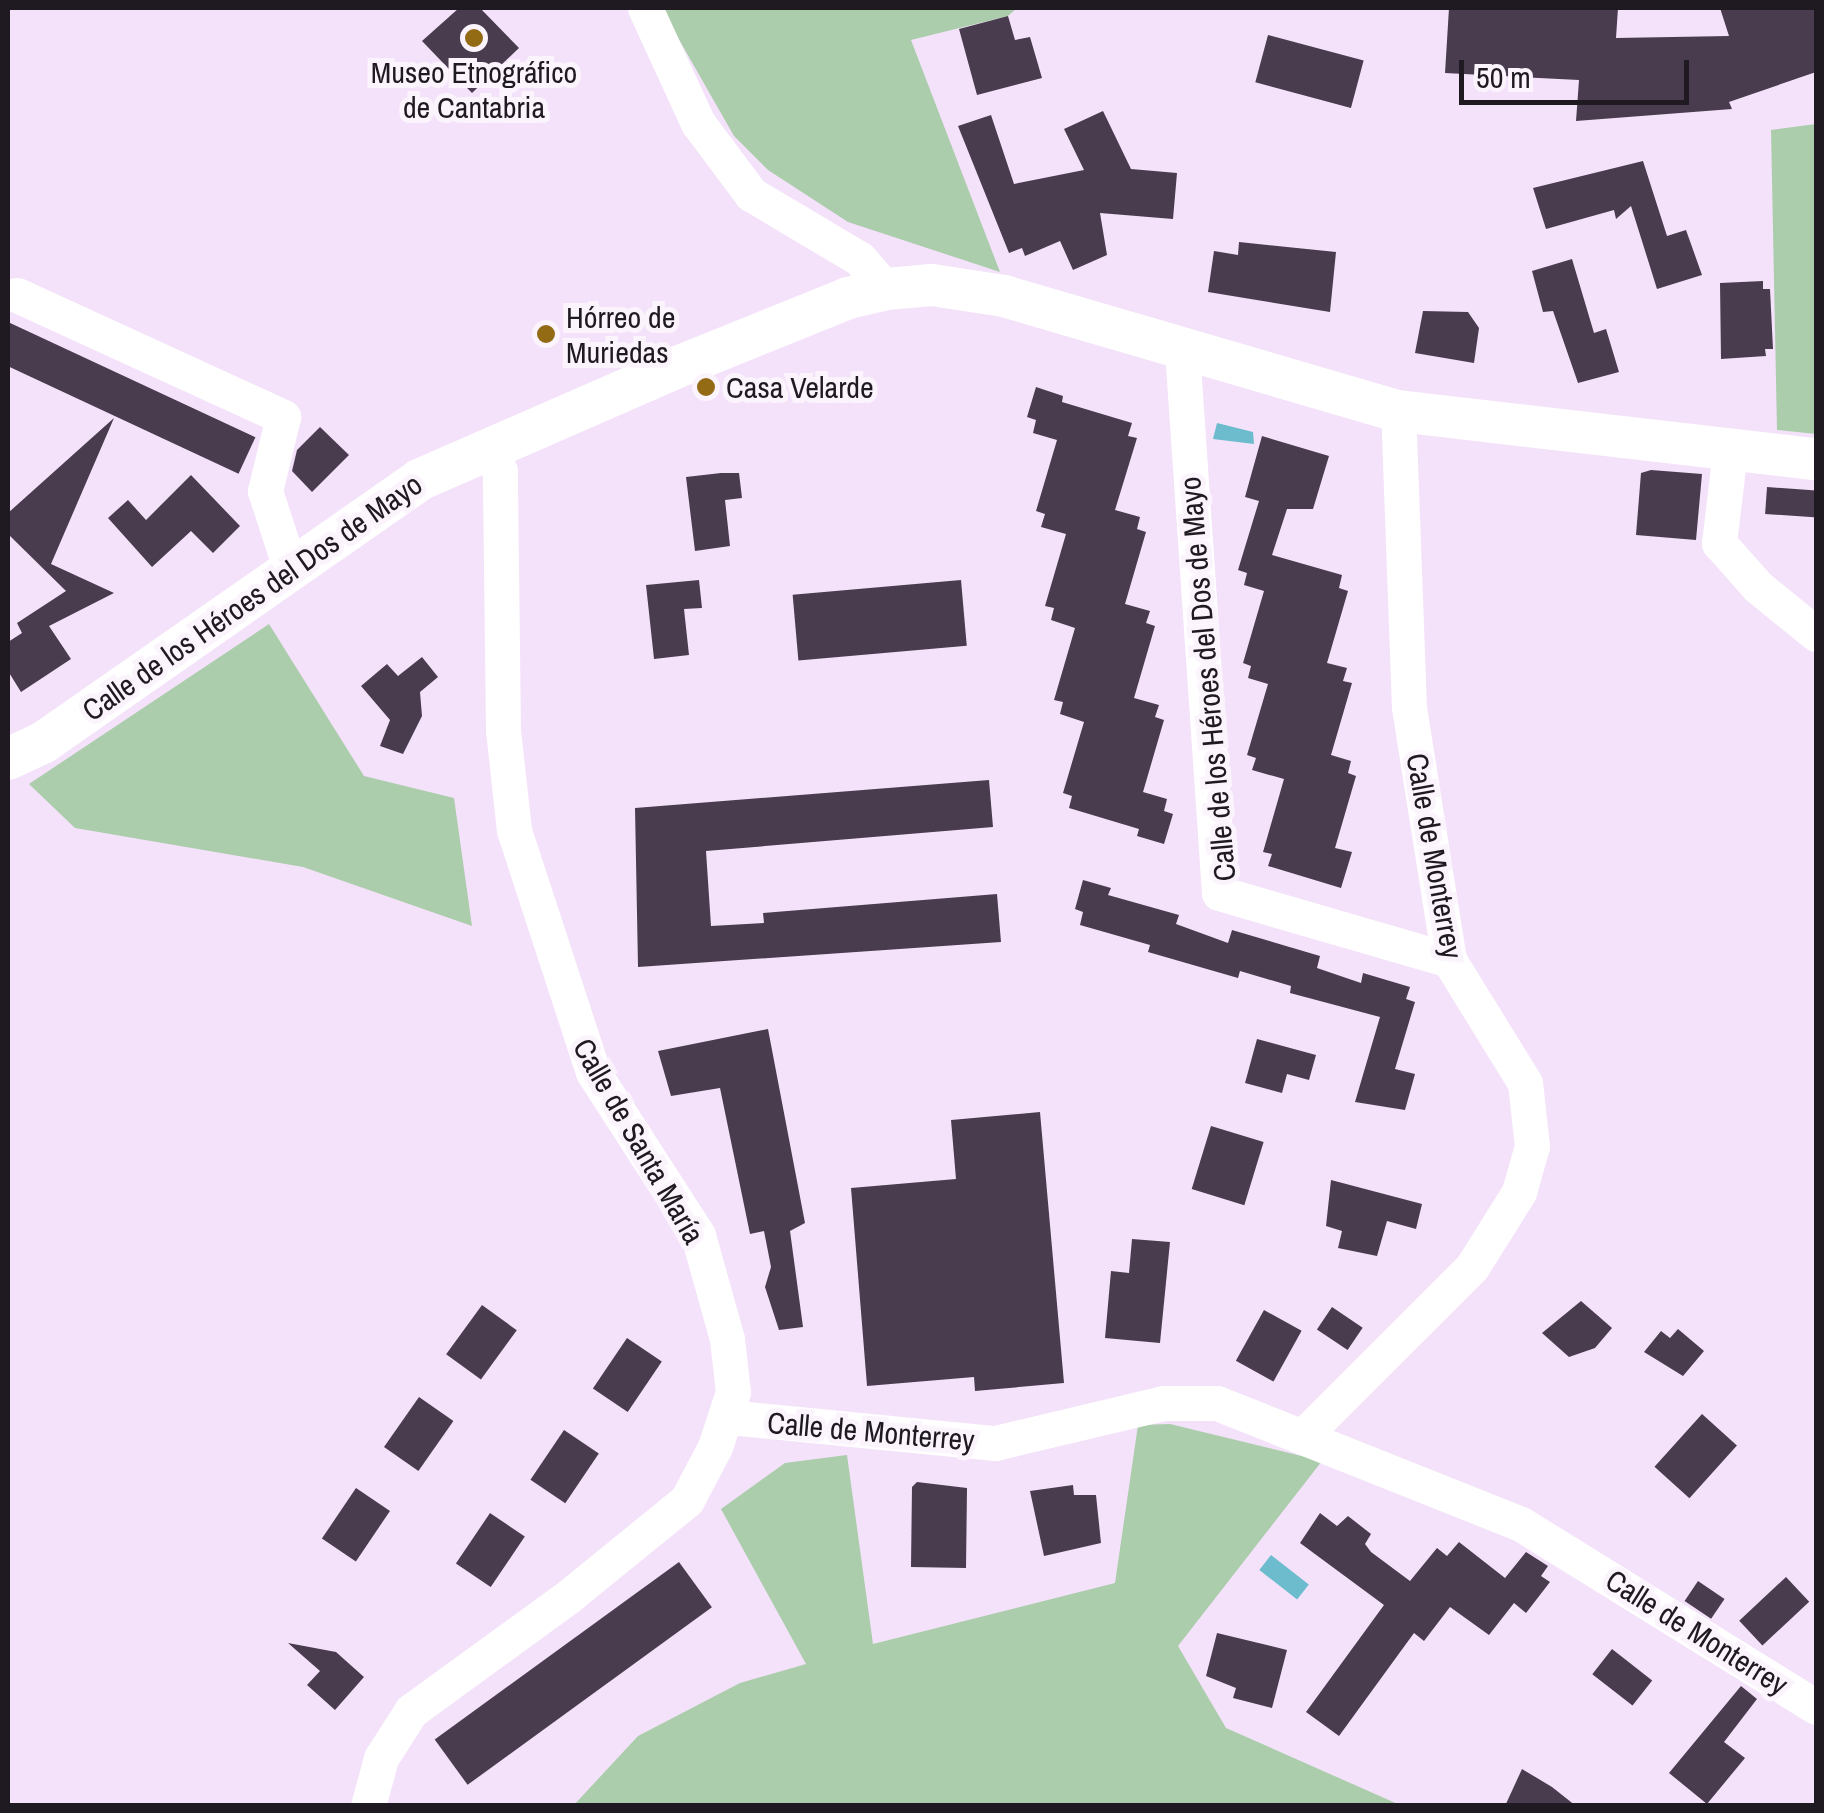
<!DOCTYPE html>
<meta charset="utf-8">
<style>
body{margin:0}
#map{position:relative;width:1824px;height:1813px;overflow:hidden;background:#f4e2fa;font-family:"Archivo Narrow",sans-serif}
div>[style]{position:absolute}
.green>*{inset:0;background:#abcdac}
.water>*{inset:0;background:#6cbcce;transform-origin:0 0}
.building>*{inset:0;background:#4a3c4f;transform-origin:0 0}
.minor>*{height:35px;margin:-17.5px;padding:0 17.5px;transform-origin:17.5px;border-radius:17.5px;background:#fff}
.tertiary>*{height:42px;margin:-21px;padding:0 21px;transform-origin:21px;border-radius:21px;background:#fff}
.dots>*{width:28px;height:28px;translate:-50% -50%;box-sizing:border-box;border:5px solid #fbf4fd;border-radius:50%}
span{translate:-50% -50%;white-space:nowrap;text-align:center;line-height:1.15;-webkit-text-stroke:10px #fbf4fd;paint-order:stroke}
.poi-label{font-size:30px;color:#1f1921}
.left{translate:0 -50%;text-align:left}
.street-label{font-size:30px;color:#1f1921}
.frame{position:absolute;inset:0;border:10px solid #1f1921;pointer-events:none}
.scale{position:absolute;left:1459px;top:60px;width:230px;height:45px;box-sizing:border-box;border:5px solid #1f1921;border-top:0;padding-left:12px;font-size:30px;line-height:35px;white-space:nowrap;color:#1f1921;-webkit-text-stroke:8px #fbf4fd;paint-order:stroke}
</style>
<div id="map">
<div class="green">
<div style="clip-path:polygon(661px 8px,1017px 8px,1008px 16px,911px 40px,1000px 272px,848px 222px,768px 170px,734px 136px)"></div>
<div style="clip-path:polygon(1816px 124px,1816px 434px,1777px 430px,1771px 130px)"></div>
<div style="clip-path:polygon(269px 624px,364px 776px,454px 798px,472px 926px,303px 867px,75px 828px,29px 784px)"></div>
<div style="clip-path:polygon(1170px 1424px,1322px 1461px,1178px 1646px,1226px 1728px,1400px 1805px,573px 1806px,638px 1736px,740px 1683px,806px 1664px,721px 1509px,785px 1463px,847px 1455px,873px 1644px,1115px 1583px,1138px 1425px)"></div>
</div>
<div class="water">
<div style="clip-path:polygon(1217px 423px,1253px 432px,1254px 444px,1213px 439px)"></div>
<div style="left:1271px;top:1555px;width:48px;height:19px;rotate:38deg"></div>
</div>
<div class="building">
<div style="clip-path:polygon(459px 8px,480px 8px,519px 48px,472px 93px,422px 41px)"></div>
<div style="clip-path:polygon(1449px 8px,1618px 8px,1616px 38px,1729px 36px,1720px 8px,1816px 8px,1816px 72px,1729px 102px,1732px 109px,1576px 121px,1579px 80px,1445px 73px)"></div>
<div style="clip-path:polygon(1008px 16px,1015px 40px,1030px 37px,1042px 78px,977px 95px,959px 29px)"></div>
<div style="left:1268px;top:35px;width:99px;height:49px;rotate:15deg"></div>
<div style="clip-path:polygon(1103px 111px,1131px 169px,1177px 173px,1173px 219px,1100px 213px,1107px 255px,1073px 270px,1060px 241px,1025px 256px,1022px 248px,1009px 253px,958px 126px,991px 115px,1014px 184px,1084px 170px,1064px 129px)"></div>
<div style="clip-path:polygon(1643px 161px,1667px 236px,1686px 230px,1702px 275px,1657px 289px,1631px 206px,1616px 219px,1614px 210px,1546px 229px,1533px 188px)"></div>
<div style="clip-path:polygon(1239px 242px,1336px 252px,1330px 312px,1208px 292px,1214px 251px,1238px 255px)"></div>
<div style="clip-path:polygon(1572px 259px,1594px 333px,1606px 329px,1619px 372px,1578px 383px,1553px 311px,1543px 312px,1532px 271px)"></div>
<div style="clip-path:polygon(1763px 281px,1763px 289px,1770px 289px,1773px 349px,1765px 349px,1766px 356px,1721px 359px,1720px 283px)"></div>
<div style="clip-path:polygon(1423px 311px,1468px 312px,1479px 328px,1474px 363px,1415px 353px)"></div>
<div style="left:8px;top:322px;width:273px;height:40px;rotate:25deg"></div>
<div style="clip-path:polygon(1036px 387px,1063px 396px,1062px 402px,1132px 423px,1128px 436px,1137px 438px,1115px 510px,1140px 517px,1137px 529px,1146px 532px,1125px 604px,1150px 611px,1146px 623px,1155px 626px,1134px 698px,1159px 705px,1155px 717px,1164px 720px,1143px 792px,1167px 799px,1164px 811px,1173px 814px,1164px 844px,1137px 836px,1139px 829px,1069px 808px,1072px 796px,1063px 793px,1084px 722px,1060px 714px,1063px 702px,1054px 700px,1075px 628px,1051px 620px,1054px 608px,1045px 606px,1066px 534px,1041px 527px,1045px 514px,1036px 511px,1057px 440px,1033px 433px,1036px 420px,1027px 417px)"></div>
<div style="clip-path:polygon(114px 418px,51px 564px,114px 593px,49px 626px,71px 659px,21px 692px,8px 671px,8px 642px,22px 633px,17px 623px,66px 591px,8px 534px,8px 513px)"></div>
<div style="clip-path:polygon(320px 427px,349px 455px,312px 492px,292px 471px,297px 450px)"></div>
<div style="clip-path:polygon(1262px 436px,1329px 456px,1313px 509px,1287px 509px,1272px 555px,1342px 575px,1339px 588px,1348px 591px,1327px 663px,1347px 668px,1343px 681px,1352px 683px,1331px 755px,1351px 761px,1348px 773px,1356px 776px,1335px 848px,1352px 852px,1341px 888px,1268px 866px,1272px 854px,1263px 852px,1284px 779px,1252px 770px,1256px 758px,1247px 755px,1268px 684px,1248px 678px,1251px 666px,1243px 663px,1264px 591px,1244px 585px,1247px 573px,1238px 570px,1259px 501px,1245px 497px)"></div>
<div style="clip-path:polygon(1651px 470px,1702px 474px,1696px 540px,1636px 535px,1641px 473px)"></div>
<div style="clip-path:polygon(721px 473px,739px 473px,742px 498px,725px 500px,730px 546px,695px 551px,686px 477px)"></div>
<div style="clip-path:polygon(191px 475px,240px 526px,213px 553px,191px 531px,152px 567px,108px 518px,128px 500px,146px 520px)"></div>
<div style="left:1767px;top:487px;width:49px;height:27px;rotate:4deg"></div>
<div style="clip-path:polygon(699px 580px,702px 608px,684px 609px,689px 655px,654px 659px,646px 585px)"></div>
<div style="left:961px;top:580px;width:66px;height:169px;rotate:85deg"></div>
<div style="clip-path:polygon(422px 657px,438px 677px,420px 692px,422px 716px,403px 754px,380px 746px,390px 720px,361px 686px,387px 664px,398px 676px)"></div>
<div style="clip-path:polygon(989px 780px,993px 827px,706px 851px,711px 926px,764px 923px,763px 913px,997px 894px,1001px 942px,638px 967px,635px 808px)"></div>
<div style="clip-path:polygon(1083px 880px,1111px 888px,1108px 895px,1179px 915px,1176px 924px,1228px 943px,1232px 930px,1320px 956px,1317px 968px,1361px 983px,1363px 973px,1410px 987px,1406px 999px,1415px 1002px,1395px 1069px,1415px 1074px,1405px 1110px,1355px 1102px,1380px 1017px,1290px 993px,1291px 986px,1240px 971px,1238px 978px,1148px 952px,1150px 945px,1080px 925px,1083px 912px,1075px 909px)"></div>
<div style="clip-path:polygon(768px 1029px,805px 1223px,790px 1231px,803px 1327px,779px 1330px,765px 1287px,771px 1267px,764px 1231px,750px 1234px,720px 1088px,671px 1096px,658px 1051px)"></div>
<div style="clip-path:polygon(1257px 1039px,1316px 1055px,1309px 1080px,1287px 1074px,1282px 1093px,1245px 1083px)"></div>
<div style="clip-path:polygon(1040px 1112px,1064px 1383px,975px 1391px,974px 1377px,867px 1386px,851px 1188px,956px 1179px,951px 1120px)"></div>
<div style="left:1211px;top:1126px;width:55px;height:66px;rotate:17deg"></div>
<div style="clip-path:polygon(1331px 1180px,1422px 1204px,1416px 1229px,1387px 1221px,1377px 1256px,1338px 1248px,1342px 1231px,1326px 1226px)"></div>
<div style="clip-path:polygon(1132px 1239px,1170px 1242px,1160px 1343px,1105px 1338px,1111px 1271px,1129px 1273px)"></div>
<div style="clip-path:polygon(1581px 1301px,1612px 1328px,1595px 1348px,1569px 1357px,1542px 1333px)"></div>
<div style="left:482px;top:1305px;width:43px;height:61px;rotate:36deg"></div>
<div style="left:1332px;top:1307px;width:37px;height:27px;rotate:34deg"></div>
<div style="left:1264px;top:1310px;width:43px;height:58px;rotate:29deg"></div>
<div style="clip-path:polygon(1678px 1329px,1704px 1351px,1683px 1376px,1644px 1352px,1661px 1331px,1670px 1338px)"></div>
<div style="left:627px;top:1338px;width:42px;height:61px;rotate:34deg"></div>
<div style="left:419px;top:1397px;width:42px;height:61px;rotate:35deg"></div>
<div style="left:1702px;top:1414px;width:47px;height:71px;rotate:42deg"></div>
<div style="left:564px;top:1430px;width:42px;height:60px;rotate:34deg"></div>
<div style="clip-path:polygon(917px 1482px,967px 1488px,966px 1568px,911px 1567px,912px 1487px)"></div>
<div style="clip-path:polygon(1073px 1485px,1074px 1495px,1096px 1495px,1101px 1543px,1044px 1556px,1030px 1491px)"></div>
<div style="left:356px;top:1488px;width:41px;height:61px;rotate:34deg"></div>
<div style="left:490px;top:1513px;width:42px;height:61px;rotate:34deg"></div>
<div style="clip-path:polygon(1320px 1513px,1337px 1526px,1348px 1516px,1371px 1534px,1365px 1544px,1371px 1552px,1410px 1581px,1437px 1548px,1447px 1556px,1459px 1542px,1505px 1578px,1526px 1552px,1548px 1566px,1541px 1576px,1550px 1582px,1526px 1613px,1514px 1603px,1489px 1635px,1450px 1607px,1424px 1641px,1414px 1633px,1339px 1736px,1306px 1712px,1384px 1605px,1300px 1543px)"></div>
<div style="left:679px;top:1562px;width:56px;height:302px;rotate:54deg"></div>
<div style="left:1786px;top:1577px;width:34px;height:64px;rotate:47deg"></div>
<div style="left:1698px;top:1581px;width:32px;height:24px;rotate:34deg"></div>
<div style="clip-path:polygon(1217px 1633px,1287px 1650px,1272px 1708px,1233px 1698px,1236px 1688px,1206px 1676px)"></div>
<div style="clip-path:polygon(288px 1643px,336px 1652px,364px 1677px,335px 1710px,307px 1685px,320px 1671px)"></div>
<div style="left:1612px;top:1649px;width:51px;height:32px;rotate:38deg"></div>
<div style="clip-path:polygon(1741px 1686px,1757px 1699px,1724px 1742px,1745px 1758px,1707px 1804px,1669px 1773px)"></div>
<div style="clip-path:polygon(1522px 1769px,1552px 1787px,1576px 1806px,1505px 1806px)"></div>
</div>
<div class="minor">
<div style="left:645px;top:8px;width:127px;rotate:65.3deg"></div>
<div style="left:698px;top:123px;width:89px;rotate:53.3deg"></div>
<div style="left:751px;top:194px;width:127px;rotate:30.8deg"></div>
<div style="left:860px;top:259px;width:40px;rotate:49deg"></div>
<div style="left:17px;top:295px;width:293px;rotate:24.6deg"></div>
<div style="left:283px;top:417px;width:76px;rotate:103.7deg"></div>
<div style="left:265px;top:491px;width:78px;rotate:72deg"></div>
<div style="left:1182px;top:350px;width:544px;rotate:86.1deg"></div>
<div style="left:1219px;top:893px;width:240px;rotate:16.2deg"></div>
<div style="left:1730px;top:451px;width:93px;rotate:96.8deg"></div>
<div style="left:1719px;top:543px;width:59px;rotate:48.4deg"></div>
<div style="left:1758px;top:587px;width:75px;rotate:39deg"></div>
<div style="left:728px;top:1417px;width:268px;rotate:5.6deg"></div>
<div style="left:995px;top:1443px;width:173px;rotate:-13.4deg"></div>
<div style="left:1163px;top:1403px;width:54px"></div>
<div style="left:1217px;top:1403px;width:327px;rotate:21.7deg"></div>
<div style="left:1521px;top:1524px;width:347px;rotate:31.8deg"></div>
<div style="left:1303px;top:1436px;width:239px;rotate:-45deg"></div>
<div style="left:1472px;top:1267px;width:89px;rotate:-57.9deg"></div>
<div style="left:1519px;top:1192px;width:48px;rotate:-74.2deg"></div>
<div style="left:1532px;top:1146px;width:63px;rotate:-96.3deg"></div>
<div style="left:1525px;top:1083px;width:145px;rotate:-121.7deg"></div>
<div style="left:1449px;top:960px;width:256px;rotate:-99deg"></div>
<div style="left:1409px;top:707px;width:296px;rotate:-92.1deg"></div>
<div style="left:368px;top:1806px;width:50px;rotate:-74.8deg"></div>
<div style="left:381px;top:1758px;width:56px;rotate:-57.4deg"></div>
<div style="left:411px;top:1711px;width:195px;rotate:-36deg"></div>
<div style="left:569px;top:1596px;width:152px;rotate:-39.1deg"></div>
<div style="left:687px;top:1500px;width:60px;rotate:-62.2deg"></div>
<div style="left:715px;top:1447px;width:58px;rotate:-71.9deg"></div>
<div style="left:733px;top:1392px;width:53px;rotate:-96.5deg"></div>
<div style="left:727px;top:1339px;width:108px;rotate:-105.6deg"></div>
<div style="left:698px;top:1235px;width:194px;rotate:-122.8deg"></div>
<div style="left:593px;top:1072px;width:255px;rotate:-108.1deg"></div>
<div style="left:514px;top:830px;width:101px;rotate:-96.3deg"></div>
<div style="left:503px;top:730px;width:259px;rotate:-90.7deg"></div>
<div style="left:500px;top:471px;width:27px;rotate:-112deg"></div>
</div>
<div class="tertiary">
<div style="left:8px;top:759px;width:40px;rotate:-25deg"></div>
<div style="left:44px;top:742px;width:457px;rotate:-34.9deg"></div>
<div style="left:419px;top:480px;width:279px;rotate:-23.6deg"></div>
<div style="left:675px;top:368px;width:187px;rotate:-22deg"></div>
<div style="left:848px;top:298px;width:39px;rotate:-13deg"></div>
<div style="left:886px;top:289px;width:46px;rotate:-5deg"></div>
<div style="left:932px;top:285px;width:73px;rotate:8.7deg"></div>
<div style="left:1004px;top:296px;width:410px;rotate:16.3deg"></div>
<div style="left:1398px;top:411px;width:421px;rotate:6.6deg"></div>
</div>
<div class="dots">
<div style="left:474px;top:38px;background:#946b15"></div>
<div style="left:546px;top:334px;background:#946b15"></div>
<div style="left:706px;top:387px;background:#946b15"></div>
</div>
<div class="poi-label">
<span style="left:474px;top:89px">Museo Etnográfico<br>de Cantabria</span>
<span class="left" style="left:566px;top:334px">Hórreo de<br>Muriedas</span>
<span class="left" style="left:726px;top:387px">Casa Velarde</span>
</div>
<div class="street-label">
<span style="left:252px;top:597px;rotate:-35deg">Calle de los Héroes del Dos de Mayo</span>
<span style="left:1207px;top:679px;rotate:-95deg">Calle de los Héroes del Dos de Mayo</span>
<span style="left:1435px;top:856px;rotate:80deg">Calle de Monterrey</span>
<span style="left:639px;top:1141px;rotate:60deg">Calle de Santa María</span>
<span style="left:871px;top:1431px;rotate:5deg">Calle de Monterrey</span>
<span style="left:1697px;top:1632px;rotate:32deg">Calle de Monterrey</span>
</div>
<div class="frame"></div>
<div class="scale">50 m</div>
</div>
